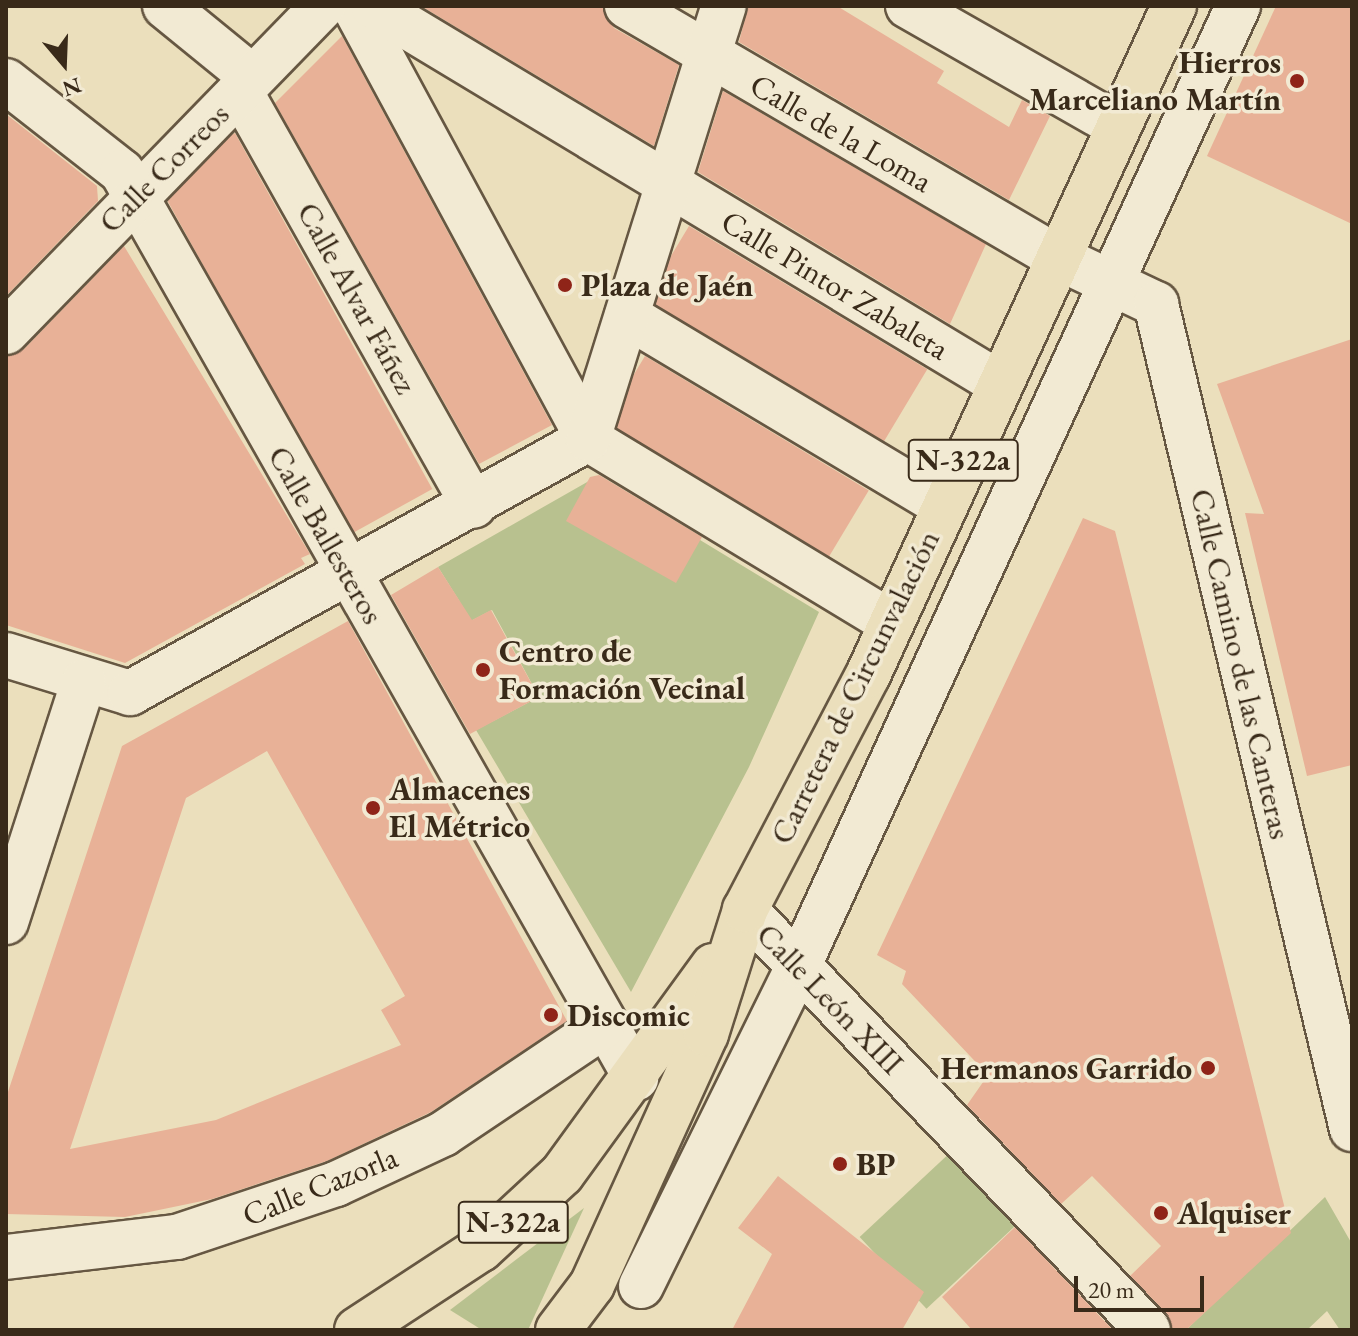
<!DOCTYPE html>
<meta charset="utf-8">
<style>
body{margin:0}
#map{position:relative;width:1358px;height:1336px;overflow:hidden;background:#ebdfbc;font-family:"EB Garamond",serif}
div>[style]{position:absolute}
.green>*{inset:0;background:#b8c18f;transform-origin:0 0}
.building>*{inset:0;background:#e8b197;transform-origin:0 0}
.roads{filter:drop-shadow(2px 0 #665742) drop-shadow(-2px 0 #665742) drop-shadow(0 2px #665742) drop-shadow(0 -2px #665742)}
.minor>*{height:44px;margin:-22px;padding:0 22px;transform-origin:22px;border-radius:22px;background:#f2ead3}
.major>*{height:44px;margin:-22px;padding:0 22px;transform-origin:22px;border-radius:22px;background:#ebdfbc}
.dots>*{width:22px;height:22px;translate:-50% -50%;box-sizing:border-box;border:4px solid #f2ead3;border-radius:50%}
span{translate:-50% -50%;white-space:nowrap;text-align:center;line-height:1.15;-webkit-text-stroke:7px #f2ead3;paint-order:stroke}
.shield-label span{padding:2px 6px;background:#f2ead3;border:2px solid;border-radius:6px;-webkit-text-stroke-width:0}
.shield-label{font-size:30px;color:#392a19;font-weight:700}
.poi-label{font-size:32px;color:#392a19;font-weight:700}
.right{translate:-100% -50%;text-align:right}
.left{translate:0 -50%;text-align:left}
.street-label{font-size:32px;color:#392a19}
.frame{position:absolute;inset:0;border:8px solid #392a19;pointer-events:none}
.north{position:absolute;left:24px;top:24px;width:80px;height:80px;-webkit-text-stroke:6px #f2ead3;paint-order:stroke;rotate:161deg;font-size:22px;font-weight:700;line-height:32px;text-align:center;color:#392a19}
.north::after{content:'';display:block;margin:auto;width:28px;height:36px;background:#392a19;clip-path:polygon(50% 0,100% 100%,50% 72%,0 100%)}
.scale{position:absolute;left:1074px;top:1276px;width:130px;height:36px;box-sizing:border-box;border:4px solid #392a19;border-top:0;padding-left:10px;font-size:24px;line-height:28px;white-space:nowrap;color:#392a19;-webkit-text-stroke:6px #f2ead3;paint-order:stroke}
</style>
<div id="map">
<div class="green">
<div style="clip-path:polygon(596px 477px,819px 612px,749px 767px,631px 992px,476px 730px,539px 697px,492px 610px,426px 644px,460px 602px,438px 567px)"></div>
<div style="left:954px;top:1149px;width:98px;height:129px;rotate:47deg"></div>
<div style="clip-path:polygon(1325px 1197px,1352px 1244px,1352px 1330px,1340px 1330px,1327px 1311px,1307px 1330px,1186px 1330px)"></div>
<div style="clip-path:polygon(584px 1208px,528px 1330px,482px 1330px,450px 1310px)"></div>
</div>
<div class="building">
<div style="clip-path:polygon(421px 6px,602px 6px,614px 28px,679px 65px,654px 146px)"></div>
<div style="clip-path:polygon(748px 6px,837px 6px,944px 71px,937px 83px,1009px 127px,1022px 100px,1050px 116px,1009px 200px,739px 42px)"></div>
<div style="clip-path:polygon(1276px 6px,1352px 6px,1352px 224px,1207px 156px)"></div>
<div style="clip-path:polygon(342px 36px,552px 425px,479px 464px,275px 103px)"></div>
<div style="clip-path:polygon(723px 91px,986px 244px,950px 324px,698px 172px)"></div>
<div style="clip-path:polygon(6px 114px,97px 186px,98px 201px,6px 296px)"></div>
<div style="left:235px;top:133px;width:407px;height:92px;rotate:61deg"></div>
<div style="left:689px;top:226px;width:278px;height:86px;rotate:31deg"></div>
<div style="clip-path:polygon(124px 246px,310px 554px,301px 558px,305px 564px,125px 663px,6px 625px,6px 356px,24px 349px)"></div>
<div style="clip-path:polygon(1352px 339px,1352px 765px,1307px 776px,1245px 513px,1264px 514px,1217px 384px)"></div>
<div style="left:645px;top:356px;width:261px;height:77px;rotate:31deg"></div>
<div style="clip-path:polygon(599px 475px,702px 537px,676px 583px,566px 521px,590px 477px)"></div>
<div style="clip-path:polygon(1083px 518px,1115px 531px,1291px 1233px,1186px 1330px,1172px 1330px,1166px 1313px,1130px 1276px,1161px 1246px,1092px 1176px,1061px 1204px,967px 1105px,988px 1075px,902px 984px,906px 971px,877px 955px)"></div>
<div style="clip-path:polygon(438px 567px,472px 620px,491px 610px,539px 697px,470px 734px,391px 595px)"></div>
<div style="clip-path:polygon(evenodd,348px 621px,567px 1021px,431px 1112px,327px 1161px,212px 1199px,125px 1217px,6px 1214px,6px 1098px,122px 746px,348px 621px,267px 751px,405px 996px,381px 1010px,401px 1045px,216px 1120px,70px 1149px,186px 798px,267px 751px)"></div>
<div style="clip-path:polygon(778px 1176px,924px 1292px,902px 1330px,732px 1330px,772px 1254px,738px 1228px)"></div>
<div style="clip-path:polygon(1015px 1227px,1113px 1330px,972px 1330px,942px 1297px)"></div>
</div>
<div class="roads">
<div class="minor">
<div style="left:165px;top:6px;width:112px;rotate:39.2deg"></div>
<div style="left:354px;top:6px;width:492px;rotate:61.6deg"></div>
<div style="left:373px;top:6px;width:731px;rotate:31.06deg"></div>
<div style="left:627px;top:6px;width:498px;rotate:30.3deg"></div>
<div style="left:1057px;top:257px;width:110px;rotate:25.4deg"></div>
<div style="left:1156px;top:304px;width:848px;rotate:76.64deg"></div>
<div style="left:908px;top:6px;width:242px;rotate:29.7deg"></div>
<div style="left:6px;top:81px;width:147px;rotate:38.1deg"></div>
<div style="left:122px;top:172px;width:1042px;rotate:60.43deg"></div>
<div style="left:240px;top:91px;width:476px;rotate:60.6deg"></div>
<div style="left:627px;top:316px;width:368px;rotate:30.9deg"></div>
<div style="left:6px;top:332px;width:455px;rotate:-45.8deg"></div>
<div style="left:588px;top:439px;width:355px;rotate:31.2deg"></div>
<div style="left:6px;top:655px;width:130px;rotate:17deg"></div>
<div style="left:130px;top:693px;width:524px;rotate:-29.01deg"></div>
<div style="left:588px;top:439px;width:454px;rotate:-72.6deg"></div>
<div style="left:745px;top:910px;width:582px;rotate:46.18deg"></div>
<div style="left:6px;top:922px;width:253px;rotate:-72.1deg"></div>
<div style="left:6px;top:1257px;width:172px;rotate:-6.7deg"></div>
<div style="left:177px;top:1237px;width:168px;rotate:-18.4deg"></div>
<div style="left:336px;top:1184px;width:118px;rotate:-25deg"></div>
<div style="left:443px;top:1134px;width:192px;rotate:-33.9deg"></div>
<div style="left:641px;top:1286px;width:358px;rotate:-63.8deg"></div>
<div style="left:799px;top:965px;width:1055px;rotate:-65.4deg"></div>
</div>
<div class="major">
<div style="left:357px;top:1330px;width:148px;rotate:-33.2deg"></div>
<div style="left:481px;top:1249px;width:110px;rotate:-42.8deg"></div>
<div style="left:562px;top:1174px;width:257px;rotate:-54deg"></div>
<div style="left:558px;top:1330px;width:56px;rotate:-52.9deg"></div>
<div style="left:592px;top:1285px;width:276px;rotate:-65.6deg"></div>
<div style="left:706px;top:1034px;width:130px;rotate:-72.5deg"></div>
<div style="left:745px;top:910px;width:265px;rotate:-62.4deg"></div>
<div style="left:868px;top:675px;width:736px;rotate:-65.42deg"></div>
</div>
</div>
<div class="dots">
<div style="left:1297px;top:81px;background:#8f2418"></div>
<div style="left:565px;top:285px;background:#8f2418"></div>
<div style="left:483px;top:670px;background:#8f2418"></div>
<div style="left:373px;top:808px;background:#8f2418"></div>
<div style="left:551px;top:1015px;background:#8f2418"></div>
<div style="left:1208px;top:1068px;background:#8f2418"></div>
<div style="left:840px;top:1164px;background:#8f2418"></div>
<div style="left:1161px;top:1213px;background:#8f2418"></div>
</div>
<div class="shield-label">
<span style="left:963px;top:460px">N-322a</span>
<span style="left:513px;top:1222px">N-322a</span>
</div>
<div class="poi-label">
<span class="right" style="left:1281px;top:81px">Hierros<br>Marceliano Martín</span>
<span class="left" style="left:581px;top:285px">Plaza de Jaén</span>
<span class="left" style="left:499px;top:670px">Centro de<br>Formación Vecinal</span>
<span class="left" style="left:389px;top:808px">Almacenes<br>El Métrico</span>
<span class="left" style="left:567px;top:1015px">Discomic</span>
<span class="right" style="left:1192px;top:1068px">Hermanos Garrido</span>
<span class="left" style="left:856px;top:1164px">BP</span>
<span class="left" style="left:1177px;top:1213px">Alquiser</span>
</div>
<div class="street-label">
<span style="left:841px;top:133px;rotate:30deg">Calle de la Loma</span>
<span style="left:164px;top:168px;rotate:-45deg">Calle Correos</span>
<span style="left:835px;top:285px;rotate:31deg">Calle Pintor Zabaleta</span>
<span style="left:357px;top:298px;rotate:61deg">Calle Alvar Fáñez</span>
<span style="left:326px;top:535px;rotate:60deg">Calle Ballesteros</span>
<span style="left:1241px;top:664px;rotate:77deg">Calle Camino de las Canteras</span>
<span style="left:855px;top:687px;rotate:-64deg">Carretera de Circunvalación</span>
<span style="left:830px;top:999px;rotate:46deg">Calle León XIII</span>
<span style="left:320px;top:1186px;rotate:-22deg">Calle Cazorla</span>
</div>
<div class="frame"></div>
<div class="north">N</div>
<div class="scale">20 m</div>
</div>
